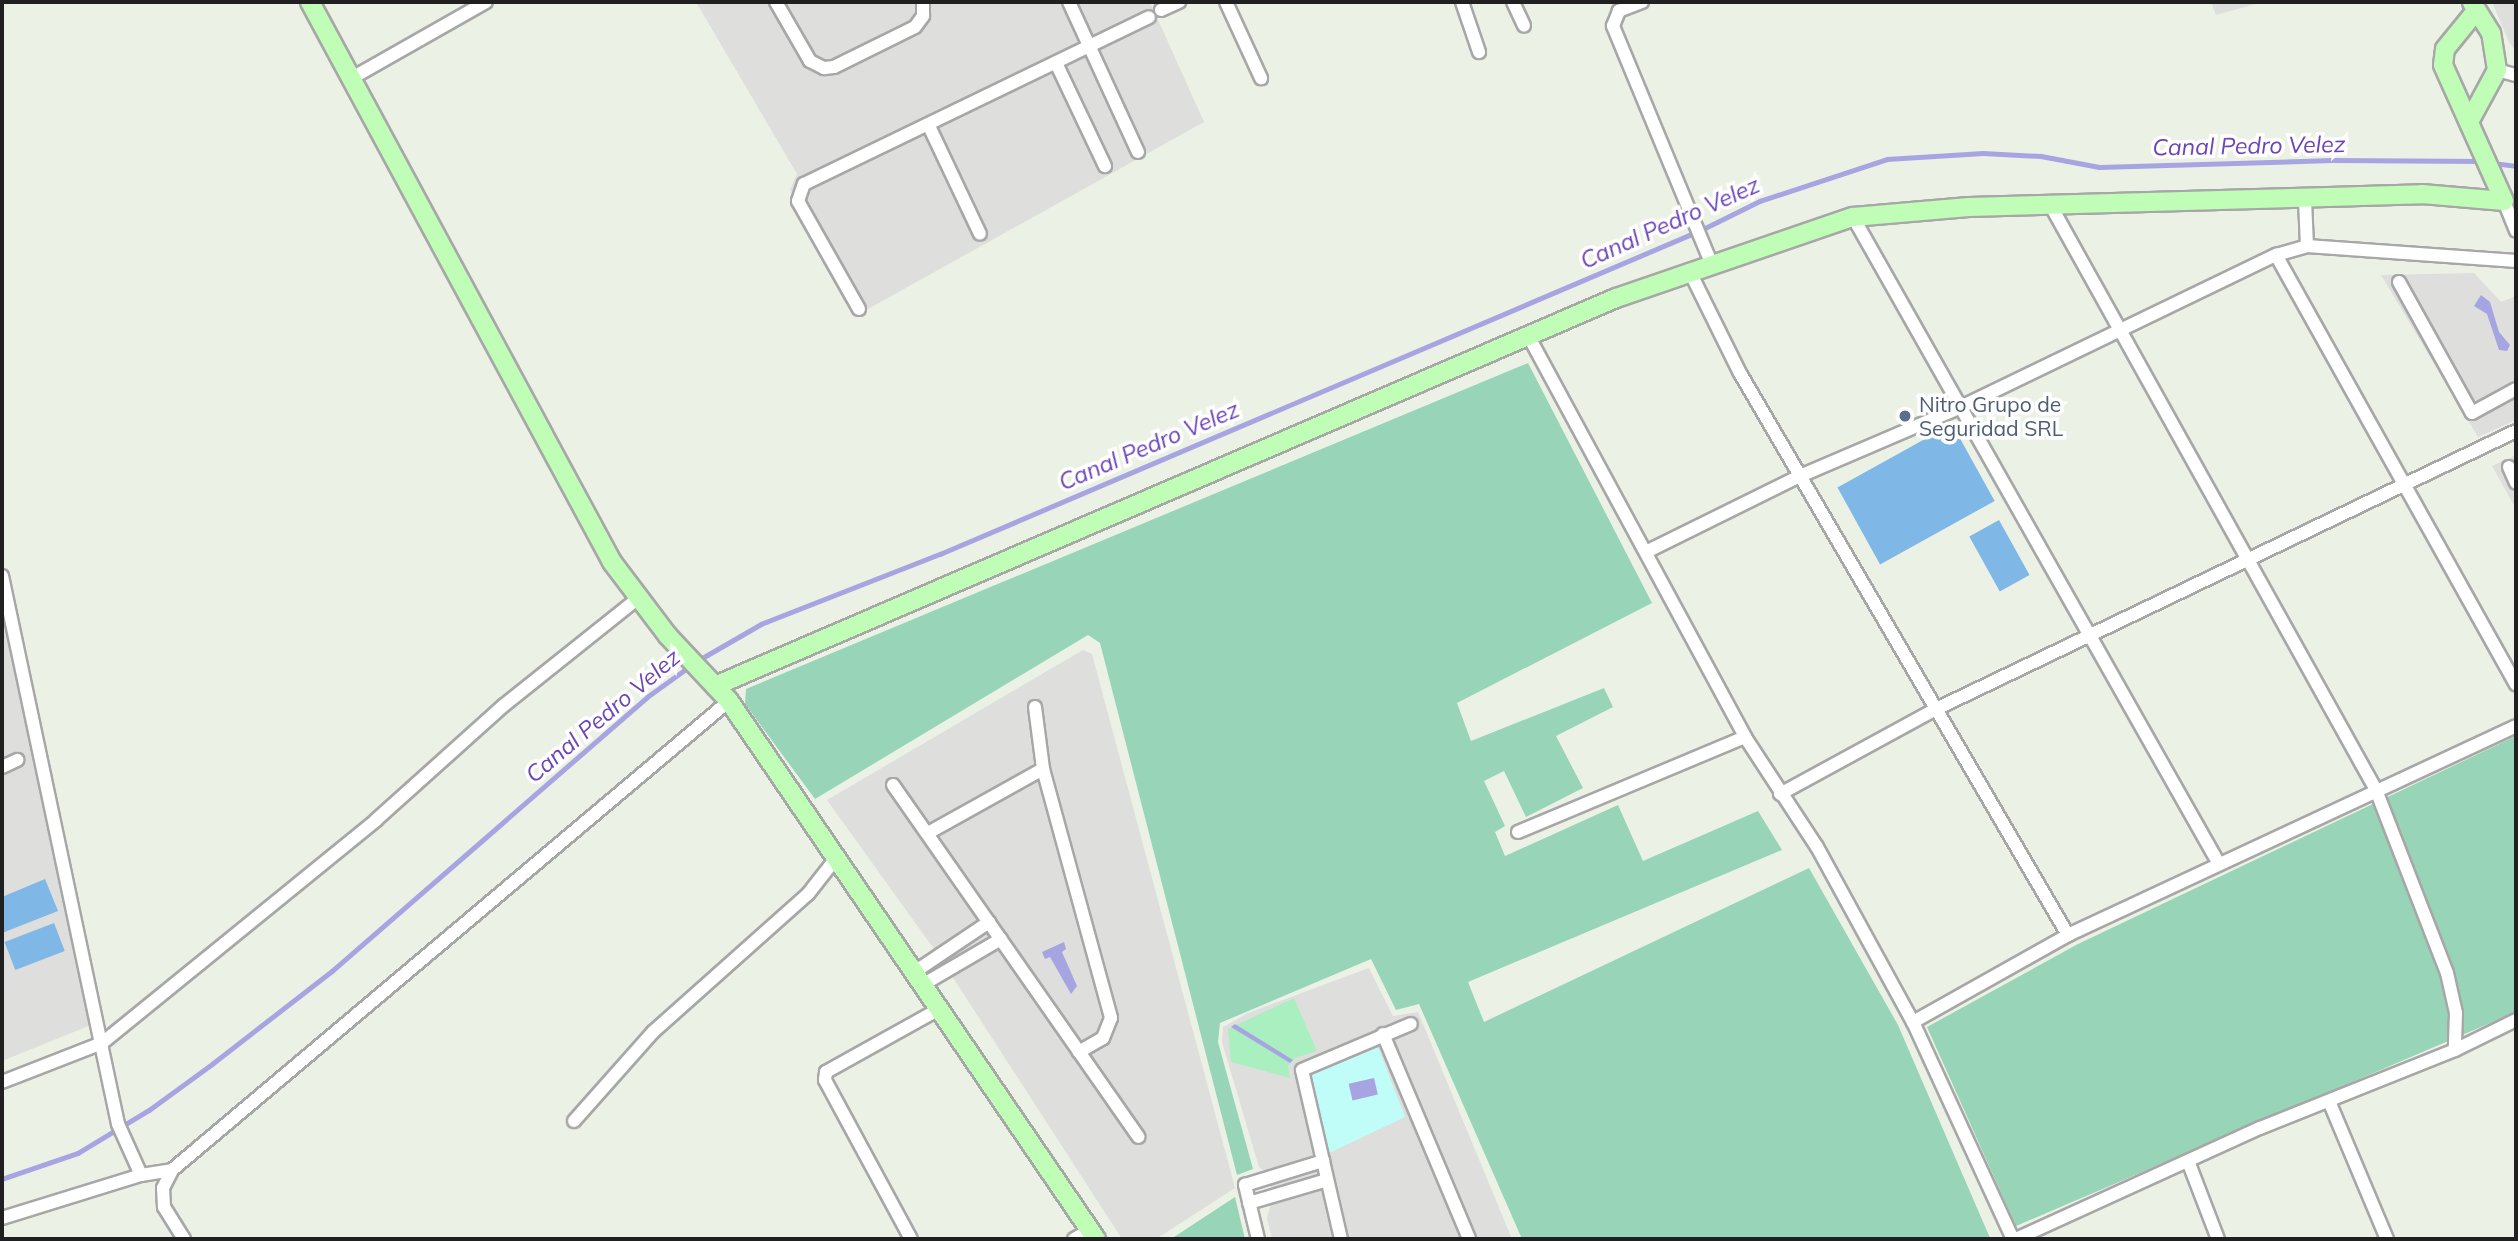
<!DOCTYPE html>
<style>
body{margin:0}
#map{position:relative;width:2518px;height:1241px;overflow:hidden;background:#ecf1e6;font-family:Mulish,sans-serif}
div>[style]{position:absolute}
.residential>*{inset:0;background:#dededd}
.grass>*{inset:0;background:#a9efc0}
.forest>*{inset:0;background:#98d4b8}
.park>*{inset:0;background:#c1fdf8}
.pitch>*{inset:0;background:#7fb8e6;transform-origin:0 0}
.water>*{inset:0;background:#a7a4e2;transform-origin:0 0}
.stream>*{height:4.5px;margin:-2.25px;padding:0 2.25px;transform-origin:2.25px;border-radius:2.25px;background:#a7a4e2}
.roads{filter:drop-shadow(2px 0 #a7a7a7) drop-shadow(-2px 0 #a7a7a7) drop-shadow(0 2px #a7a7a7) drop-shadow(0 -2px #a7a7a7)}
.street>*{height:12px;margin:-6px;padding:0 6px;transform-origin:6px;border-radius:6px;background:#fff}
.secondary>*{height:18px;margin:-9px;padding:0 9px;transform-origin:9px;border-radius:9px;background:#c0feb7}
.dots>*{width:19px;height:19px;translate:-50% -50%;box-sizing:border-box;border:4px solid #fff;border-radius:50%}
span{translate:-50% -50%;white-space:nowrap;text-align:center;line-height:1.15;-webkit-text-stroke:7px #fff;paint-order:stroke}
.service-label{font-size:21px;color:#4e5e75}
.left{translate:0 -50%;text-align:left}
.water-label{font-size:23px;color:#6a44b8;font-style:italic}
.frame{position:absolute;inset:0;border:4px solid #202020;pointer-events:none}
</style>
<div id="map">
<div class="residential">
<div style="clip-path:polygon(696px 2px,1150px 2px,1204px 122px,859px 314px,790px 190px,797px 174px)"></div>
<div style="clip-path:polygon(2211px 2px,2263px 2px,2216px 15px)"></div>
<div style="clip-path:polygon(2492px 2px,2516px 2px,2516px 51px,2509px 42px)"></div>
<div style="clip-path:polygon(2474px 273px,2501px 302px,2516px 296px,2516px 420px,2478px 437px,2381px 275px)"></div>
<div style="clip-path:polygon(2516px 455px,2516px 509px,2492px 466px)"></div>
<div style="clip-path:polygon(2px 613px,91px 1025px,2px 1061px)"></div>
<div style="clip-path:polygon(1083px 650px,1092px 654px,1235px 1188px,1156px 1239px,1122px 1239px,939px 956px,827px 800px)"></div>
<div style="clip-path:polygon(1369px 968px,1393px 1016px,1418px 1012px,1512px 1239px,1272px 1239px,1267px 1218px,1273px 1196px,1267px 1173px,1259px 1167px,1222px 1042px,1223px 1027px,1248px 1013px)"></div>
</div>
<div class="grass">
<div style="clip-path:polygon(1294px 998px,1317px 1051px,1295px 1058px,1288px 1066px,1290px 1078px,1231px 1062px,1228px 1029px)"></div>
</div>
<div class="forest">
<div style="clip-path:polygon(1528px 363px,1652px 603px,1457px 703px,1471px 741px,1604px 688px,1613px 707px,1556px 736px,1583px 788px,1526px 817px,1504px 771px,1484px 781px,1505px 826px,1495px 832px,1505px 856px,1618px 805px,1643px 861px,1758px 811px,1782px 850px,1468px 982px,1484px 1022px,1809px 868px,1898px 1025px,1990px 1238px,1522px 1239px,1419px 1004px,1396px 1010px,1371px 959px,1220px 1023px,1218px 1042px,1253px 1169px,1237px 1175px,1100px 643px,1088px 635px,815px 799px,745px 704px,746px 689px)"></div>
<div style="clip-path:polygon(2516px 736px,2516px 1012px,2016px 1226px,1927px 1027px,2078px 944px)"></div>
<div style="clip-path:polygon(1235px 1197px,1245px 1239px,1171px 1239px)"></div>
</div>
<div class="park">
<div style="clip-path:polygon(1378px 1047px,1405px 1117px,1329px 1153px,1311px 1080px,1314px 1073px)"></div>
</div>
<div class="pitch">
<div style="left:1952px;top:424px;width:88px;height:131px;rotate:61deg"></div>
<div style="left:1999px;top:520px;width:63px;height:34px;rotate:61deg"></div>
<div style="clip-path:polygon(45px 879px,58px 911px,2px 933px,2px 897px)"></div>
<div style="left:54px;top:923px;width:30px;height:53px;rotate:69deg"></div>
</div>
<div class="water">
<div style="clip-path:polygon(2481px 295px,2490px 302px,2499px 332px,2510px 345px,2507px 351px,2499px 350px,2487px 314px,2474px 306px)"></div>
<div style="clip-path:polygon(1064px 942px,1066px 949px,1062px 952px,1077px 986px,1071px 994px,1050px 957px,1045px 959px,1042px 952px)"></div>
<div style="clip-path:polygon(1235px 1024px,1293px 1060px,1290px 1063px,1231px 1027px)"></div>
<div style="left:1374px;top:1078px;width:17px;height:26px;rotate:77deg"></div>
</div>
<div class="stream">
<div style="left:2493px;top:163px;width:23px;rotate:7deg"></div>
<div style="left:697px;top:661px;width:74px;rotate:-30deg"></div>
<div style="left:761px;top:624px;width:192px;rotate:-21.4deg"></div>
<div style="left:940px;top:554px;width:827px;rotate:-23.06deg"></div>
<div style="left:1701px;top:230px;width:66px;rotate:-26.2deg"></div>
<div style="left:1760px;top:201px;width:134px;rotate:-18.3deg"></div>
<div style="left:1887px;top:159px;width:96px;rotate:-3.6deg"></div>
<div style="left:1983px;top:153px;width:58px;rotate:3deg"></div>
<div style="left:2041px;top:156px;width:59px;rotate:10.7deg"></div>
<div style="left:2099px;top:167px;width:233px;rotate:-1.7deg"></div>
<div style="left:2332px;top:160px;width:149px;rotate:0.4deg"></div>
<div style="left:2px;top:1179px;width:80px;rotate:-18.9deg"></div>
<div style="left:78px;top:1153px;width:83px;rotate:-31.2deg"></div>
<div style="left:149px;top:1110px;width:78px;rotate:-36.1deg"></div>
<div style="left:212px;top:1064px;width:152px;rotate:-37.8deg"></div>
<div style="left:332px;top:971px;width:417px;rotate:-41deg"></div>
<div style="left:647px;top:697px;width:53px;rotate:-35.8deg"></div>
</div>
<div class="roads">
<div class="street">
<div style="left:776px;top:2px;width:68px;rotate:60deg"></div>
<div style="left:810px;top:61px;width:16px;rotate:27deg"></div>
<div style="left:824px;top:68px;width:10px;rotate:-6deg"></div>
<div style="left:834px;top:67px;width:90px;rotate:-26.3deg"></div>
<div style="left:915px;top:27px;width:14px;rotate:-54deg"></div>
<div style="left:923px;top:16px;width:14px;rotate:-90deg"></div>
<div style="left:1069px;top:2px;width:165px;rotate:65.3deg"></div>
<div style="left:1226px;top:2px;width:84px;rotate:65.3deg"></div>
<div style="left:1462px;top:2px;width:53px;rotate:71.2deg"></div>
<div style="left:1513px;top:2px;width:26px;rotate:65deg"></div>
<div style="left:1642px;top:2px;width:25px;rotate:159deg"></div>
<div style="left:1619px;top:11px;width:16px;rotate:112deg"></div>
<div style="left:1613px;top:26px;width:256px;rotate:67.5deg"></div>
<div style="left:1161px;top:10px;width:20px;rotate:-24deg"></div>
<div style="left:1057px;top:65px;width:112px;rotate:64.6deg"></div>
<div style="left:2497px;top:70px;width:20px;rotate:15deg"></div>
<div style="left:352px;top:78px;width:154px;rotate:-29.6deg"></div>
<div style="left:929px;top:126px;width:119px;rotate:64.7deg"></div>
<div style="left:2504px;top:201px;width:32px;rotate:68deg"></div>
<div style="left:2051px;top:206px;width:668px;rotate:60.9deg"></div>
<div style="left:2376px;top:790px;width:196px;rotate:68.8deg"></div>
<div style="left:2447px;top:973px;width:41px;rotate:77.3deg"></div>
<div style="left:2456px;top:1013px;width:37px;rotate:92deg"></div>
<div style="left:1853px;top:217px;width:743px;rotate:60.5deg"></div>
<div style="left:2307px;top:246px;width:210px;rotate:4.1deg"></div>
<div style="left:2276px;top:255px;width:492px;rotate:60.8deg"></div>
<div style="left:1689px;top:270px;width:115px;rotate:63.7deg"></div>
<div style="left:1740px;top:373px;width:651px;rotate:59.73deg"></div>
<div style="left:2399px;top:282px;width:150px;rotate:60.9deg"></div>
<div style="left:2472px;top:413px;width:50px;rotate:-28.6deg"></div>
<div style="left:859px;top:309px;width:124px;rotate:-119.5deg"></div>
<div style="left:798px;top:201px;width:18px;rotate:-71deg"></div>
<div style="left:804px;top:184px;width:383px;rotate:-25.8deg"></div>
<div style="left:1529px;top:337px;width:455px;rotate:61.6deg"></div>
<div style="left:1745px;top:737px;width:131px;rotate:56.8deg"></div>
<div style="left:1817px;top:847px;width:200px;rotate:61.3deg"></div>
<div style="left:1913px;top:1022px;width:178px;rotate:-29.3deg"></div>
<div style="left:2068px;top:935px;width:494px;rotate:-25deg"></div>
<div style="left:2509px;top:467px;width:17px;rotate:66deg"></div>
<div style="left:1648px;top:551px;width:169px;rotate:-26.3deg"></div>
<div style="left:1800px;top:476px;width:177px;rotate:-23.2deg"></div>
<div style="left:1963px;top:406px;width:348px;rotate:-25.8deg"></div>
<div style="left:2276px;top:255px;width:32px;rotate:-16deg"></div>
<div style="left:2307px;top:246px;width:46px;rotate:-92.5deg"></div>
<div style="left:2px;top:576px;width:560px;rotate:78.05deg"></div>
<div style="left:118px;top:1124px;width:56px;rotate:65.7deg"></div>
<div style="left:1035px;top:707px;width:63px;rotate:82.6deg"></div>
<div style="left:1043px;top:769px;width:258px;rotate:74.7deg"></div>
<div style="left:1111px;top:1018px;width:22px;rotate:112deg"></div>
<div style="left:1103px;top:1038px;width:28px;rotate:150deg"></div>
<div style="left:2px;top:767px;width:17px;rotate:-25deg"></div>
<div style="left:893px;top:785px;width:429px;rotate:55.1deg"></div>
<div style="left:1780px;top:794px;width:175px;rotate:-28.6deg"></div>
<div style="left:1934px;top:710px;width:645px;rotate:-25.61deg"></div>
<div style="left:1518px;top:832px;width:246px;rotate:-22.7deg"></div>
<div style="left:928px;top:833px;width:132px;rotate:-29.1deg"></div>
<div style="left:916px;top:971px;width:88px;rotate:-33.9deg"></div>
<div style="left:924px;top:984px;width:89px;rotate:-30.3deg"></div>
<div style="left:1913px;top:1022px;width:239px;rotate:65.3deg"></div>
<div style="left:1383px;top:1034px;width:222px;rotate:67.2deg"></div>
<div style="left:2px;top:1082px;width:107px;rotate:-21.3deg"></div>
<div style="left:102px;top:1043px;width:353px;rotate:-39.1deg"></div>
<div style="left:376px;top:820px;width:171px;rotate:-41.9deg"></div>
<div style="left:503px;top:706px;width:171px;rotate:-38.6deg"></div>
<div style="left:2329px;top:1101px;width:150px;rotate:67.2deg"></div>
<div style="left:574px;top:1121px;width:119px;rotate:-48.4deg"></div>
<div style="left:653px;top:1032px;width:208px;rotate:-41.7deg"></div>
<div style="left:808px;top:894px;width:47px;rotate:-51.9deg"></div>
<div style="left:2188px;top:1161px;width:84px;rotate:69deg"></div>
<div style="left:1249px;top:1203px;width:81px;rotate:-16.4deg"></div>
<div style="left:2px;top:1218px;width:145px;rotate:-17.2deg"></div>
<div style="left:141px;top:1175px;width:31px;rotate:-9deg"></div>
<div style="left:184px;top:1239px;width:38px;rotate:-122deg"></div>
<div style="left:164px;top:1207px;width:19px;rotate:-93deg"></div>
<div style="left:163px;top:1188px;width:20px;rotate:-63deg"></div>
<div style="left:172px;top:1170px;width:728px;rotate:-40.1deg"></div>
<div style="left:911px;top:1239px;width:181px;rotate:-118.4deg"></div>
<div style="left:825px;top:1080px;width:8px;rotate:-83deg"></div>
<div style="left:826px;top:1072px;width:129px;rotate:-29.1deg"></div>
<div style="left:1074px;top:1239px;width:18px;rotate:-29deg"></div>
<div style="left:1258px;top:1239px;width:56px;rotate:-103.5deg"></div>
<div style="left:1245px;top:1185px;width:82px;rotate:-17.1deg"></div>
<div style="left:1341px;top:1239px;width:173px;rotate:-103deg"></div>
<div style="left:1302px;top:1070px;width:118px;rotate:-22.9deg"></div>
<div style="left:2016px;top:1239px;width:268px;rotate:-24.5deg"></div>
<div style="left:2260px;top:1128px;width:210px;rotate:-21.8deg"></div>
<div style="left:2455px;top:1050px;width:68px;rotate:-26.2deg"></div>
</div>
<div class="secondary">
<div style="left:310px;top:2px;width:636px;rotate:61.66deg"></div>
<div style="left:612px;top:562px;width:93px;rotate:52.9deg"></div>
<div style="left:668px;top:636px;width:89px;rotate:46.8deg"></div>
<div style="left:729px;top:701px;width:651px;rotate:55.7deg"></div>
<div style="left:2476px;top:11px;width:49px;rotate:129.2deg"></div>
<div style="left:2445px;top:49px;width:16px;rotate:97deg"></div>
<div style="left:2443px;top:65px;width:149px;rotate:65.8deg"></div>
<div style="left:2470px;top:120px;width:57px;rotate:-61.6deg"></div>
<div style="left:2497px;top:70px;width:37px;rotate:-99deg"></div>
<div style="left:2491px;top:33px;width:36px;rotate:-122deg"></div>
<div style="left:715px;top:686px;width:981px;rotate:-23.3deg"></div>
<div style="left:1616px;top:298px;width:250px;rotate:-18.9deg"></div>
<div style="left:1853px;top:217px;width:116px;rotate:-4.9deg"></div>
<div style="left:1969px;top:207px;width:453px;rotate:-1.6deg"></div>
<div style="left:2422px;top:194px;width:82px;rotate:4.9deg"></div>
</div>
</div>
<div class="dots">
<div style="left:1905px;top:416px;background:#5c6f8a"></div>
</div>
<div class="service-label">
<span class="left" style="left:1919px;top:416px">Nitro Grupo de<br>Seguridad SRL</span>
</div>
<div class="water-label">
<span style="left:2249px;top:146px;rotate:-1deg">Canal Pedro Velez</span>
<span style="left:1670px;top:223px;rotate:-24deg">Canal Pedro Velez</span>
<span style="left:1149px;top:446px;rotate:-23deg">Canal Pedro Velez</span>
<span style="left:603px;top:716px;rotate:-40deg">Canal Pedro Velez</span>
</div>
<div class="frame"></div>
</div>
